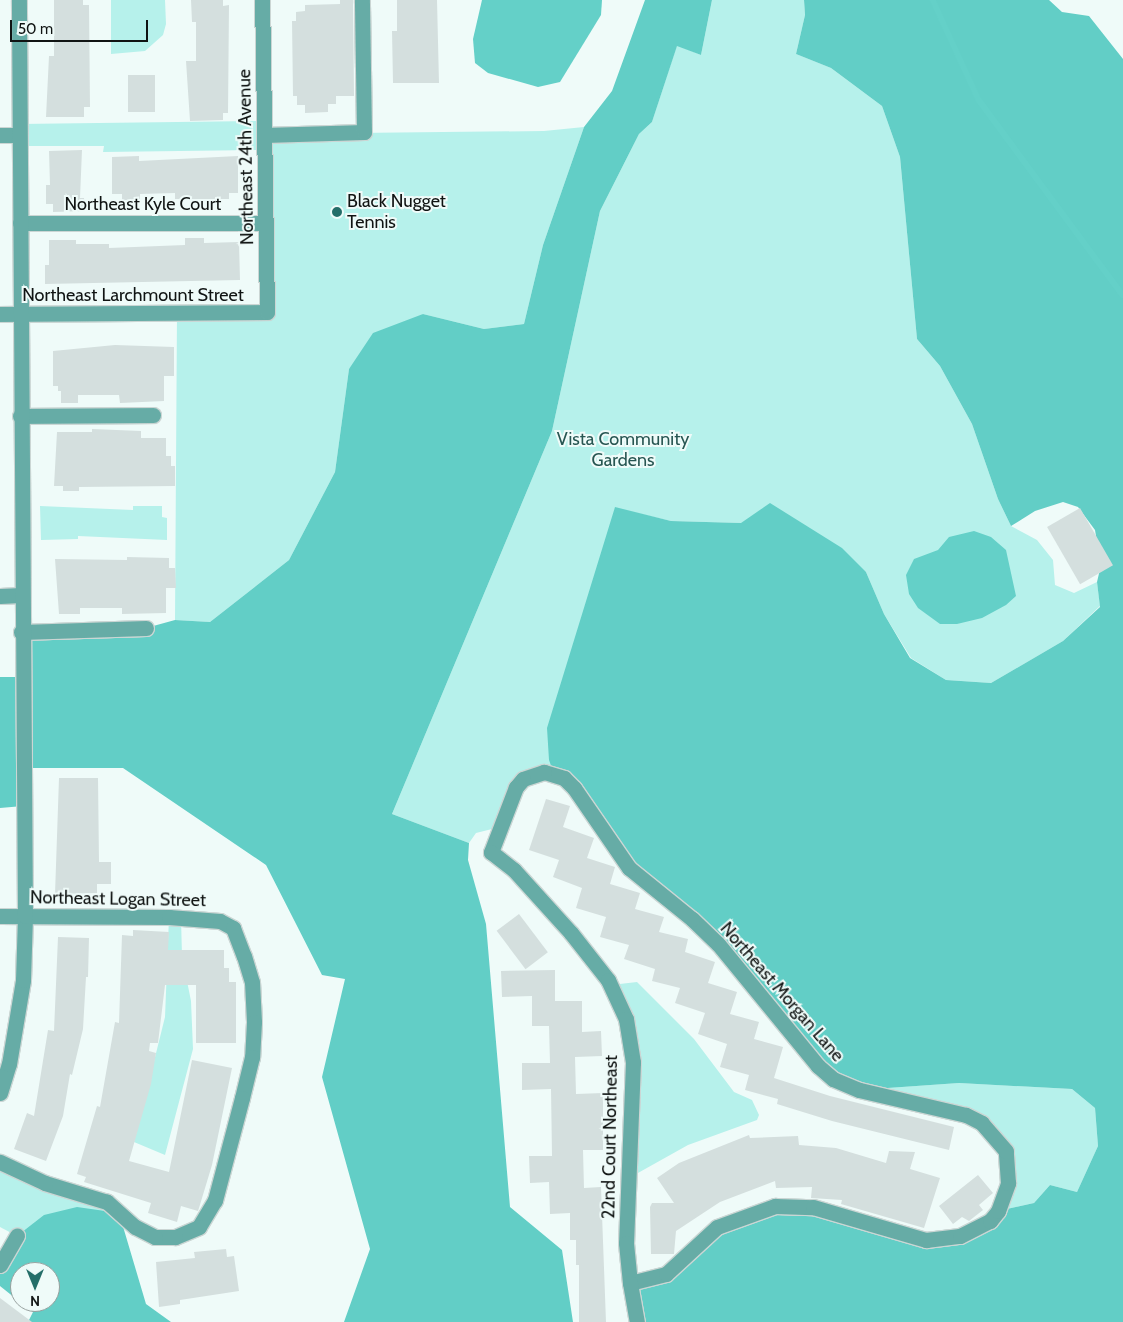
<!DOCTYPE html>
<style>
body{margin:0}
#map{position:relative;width:1123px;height:1322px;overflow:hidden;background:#effbf9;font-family:Cabin,sans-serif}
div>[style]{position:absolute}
.green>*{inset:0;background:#b6f1eb}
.forest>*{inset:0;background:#62cec6}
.water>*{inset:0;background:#64d0c8}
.stream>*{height:5.5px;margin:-2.75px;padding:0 2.75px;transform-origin:2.75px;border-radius:2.75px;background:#64d0c8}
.building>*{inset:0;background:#d4dfde;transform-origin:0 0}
.roads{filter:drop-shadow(1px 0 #cbd6d4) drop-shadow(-1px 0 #cbd6d4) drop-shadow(0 1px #cbd6d4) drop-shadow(0 -1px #cbd6d4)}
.minor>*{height:15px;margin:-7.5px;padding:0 7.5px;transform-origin:7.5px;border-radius:7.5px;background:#66aca6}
.dots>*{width:14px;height:14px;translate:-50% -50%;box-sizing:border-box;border:2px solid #effbf9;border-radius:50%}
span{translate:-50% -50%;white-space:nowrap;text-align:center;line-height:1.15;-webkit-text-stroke:4px #effbf9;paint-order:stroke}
.street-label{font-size:18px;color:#101413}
.poi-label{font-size:18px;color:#101413}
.left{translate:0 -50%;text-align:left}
.park-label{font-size:18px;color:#275652}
.north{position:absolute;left:10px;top:1262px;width:50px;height:50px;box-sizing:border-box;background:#effbf9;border:1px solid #969f9d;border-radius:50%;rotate:180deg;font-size:14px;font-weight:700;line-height:20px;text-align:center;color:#101413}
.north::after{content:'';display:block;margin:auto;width:18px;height:22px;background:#246e69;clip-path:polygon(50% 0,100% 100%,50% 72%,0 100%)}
.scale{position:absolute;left:10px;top:20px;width:138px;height:22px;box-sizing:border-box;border:2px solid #101413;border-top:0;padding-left:6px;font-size:15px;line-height:18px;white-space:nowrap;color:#101413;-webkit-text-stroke:4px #effbf9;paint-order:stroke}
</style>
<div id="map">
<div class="green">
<div style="clip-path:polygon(111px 0,165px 0,166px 24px,163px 35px,145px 51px,111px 54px)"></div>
<div style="clip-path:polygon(712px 0,804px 0,805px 15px,796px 54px,831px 68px,882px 106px,900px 157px,917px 339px,940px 366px,972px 424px,998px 499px,1011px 526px,1037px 540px,1053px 560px,1055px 585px,1074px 593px,1097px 582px,1100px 606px,1063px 641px,991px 683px,946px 680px,911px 658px,884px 614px,866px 572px,741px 523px,671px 521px,615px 508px,554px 774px,533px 774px,492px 829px,476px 833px,469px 843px,392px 814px,552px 431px,600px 211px,639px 134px,652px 122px,677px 45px,701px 55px)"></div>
<div style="clip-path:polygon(264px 121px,264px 134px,544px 131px,584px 127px,543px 245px,524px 324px,484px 329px,423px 314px,349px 369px,335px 472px,289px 560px,210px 622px,175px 620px,177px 313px,267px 312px,264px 150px,103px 152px,104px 146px,19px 146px,19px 124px)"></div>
<div style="clip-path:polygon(40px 506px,133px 510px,133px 506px,162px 506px,162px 517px,167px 518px,167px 540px,78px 536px,78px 539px,41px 540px)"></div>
<div style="clip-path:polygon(169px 917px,181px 918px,182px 956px,191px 1001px,193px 1049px,165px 1155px,134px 1142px,165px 1017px)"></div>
<div style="clip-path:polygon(637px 982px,694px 1039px,734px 1092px,752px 1100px,759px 1115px,757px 1120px,688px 1145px,629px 1178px,633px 1062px,611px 985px)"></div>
<div style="clip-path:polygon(959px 1083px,1072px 1089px,1095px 1108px,1098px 1146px,1077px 1192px,1050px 1185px,1034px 1203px,998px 1211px,1008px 1168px,982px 1123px,859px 1090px)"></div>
<div style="clip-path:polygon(0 1162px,119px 1213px,17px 1236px,0 1227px)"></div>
</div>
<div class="forest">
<div style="clip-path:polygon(645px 0,712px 0,701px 55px,677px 46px,652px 122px,639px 134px,600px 211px,552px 431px,392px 814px,469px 843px,468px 860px,486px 924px,510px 1207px,562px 1250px,573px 1322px,344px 1322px,370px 1249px,322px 1077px,345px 979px,322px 975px,266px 865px,123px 768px,23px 768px,23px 806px,0 808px,0 677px,22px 677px,21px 632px,146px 628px,175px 620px,210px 622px,289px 560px,335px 472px,349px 369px,373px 333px,423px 314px,484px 329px,524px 324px,543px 245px,584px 127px,612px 91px)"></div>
<div style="clip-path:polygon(804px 0,1049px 0,1062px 12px,1089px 16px,1123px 59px,1123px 1322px,632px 1322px,630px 1283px,655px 1278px,696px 1244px,775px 1206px,942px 1239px,998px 1211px,1034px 1203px,1050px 1185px,1077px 1192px,1098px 1146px,1095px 1108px,1072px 1089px,959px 1083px,859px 1090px,845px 1085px,718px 944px,629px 868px,554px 774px,549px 760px,547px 728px,615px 507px,671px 521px,741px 523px,770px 503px,842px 548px,866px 572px,884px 614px,910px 658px,946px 680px,991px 683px,1063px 641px,1100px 607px,1097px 582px,1101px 565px,1095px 530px,1078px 507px,1063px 502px,1035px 511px,1011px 526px,998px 499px,972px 424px,940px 366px,917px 339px,900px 157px,882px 106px,831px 68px,796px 54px,805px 15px)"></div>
<div style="clip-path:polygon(77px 1207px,119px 1213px,146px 1304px,171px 1322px,28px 1322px,33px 1312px,21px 1302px,50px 1302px,50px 1272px,20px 1272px,20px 1302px,0 1286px,0 1265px,17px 1236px,44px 1215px)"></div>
</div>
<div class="water">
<div style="clip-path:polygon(482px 0,602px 0,601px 15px,560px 82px,538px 87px,488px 73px,475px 63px,473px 39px)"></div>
<div style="clip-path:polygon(974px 531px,991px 537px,1006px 550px,1016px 596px,1006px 605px,982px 618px,957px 624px,940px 624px,918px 608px,909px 594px,906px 575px,914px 559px,938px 550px,949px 537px)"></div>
</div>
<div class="stream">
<div style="left:933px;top:0;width:110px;rotate:65.3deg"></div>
<div style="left:979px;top:100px;width:242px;rotate:53.6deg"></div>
</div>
<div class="building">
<div style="clip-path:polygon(54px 0,83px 0,83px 5px,89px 5px,90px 107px,84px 107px,84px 117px,46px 117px,49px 56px,54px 56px)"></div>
<div style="clip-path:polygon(191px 0,223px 0,223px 6px,229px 5px,228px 113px,223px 113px,223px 120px,190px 121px,186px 61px,196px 61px,196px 22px,192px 22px)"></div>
<div style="clip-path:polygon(340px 0,353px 0,354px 96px,336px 96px,336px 104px,328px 104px,328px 112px,305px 113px,305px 105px,297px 105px,297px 96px,293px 96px,292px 21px,296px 21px,296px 12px,305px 11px,305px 5px,340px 4px)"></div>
<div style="clip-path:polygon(397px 0,437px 0,439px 83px,393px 83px,392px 31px,397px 31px)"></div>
<div style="left:128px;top:75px;width:27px;height:37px"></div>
<div style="clip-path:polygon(82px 150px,80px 198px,84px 198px,85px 211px,53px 212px,53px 204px,46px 204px,46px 185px,50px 185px,49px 151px)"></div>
<div style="clip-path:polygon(139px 156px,139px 161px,238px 156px,238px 193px,229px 193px,229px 199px,175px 199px,175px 193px,140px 194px,140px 200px,122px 200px,122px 194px,112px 194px,112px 157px)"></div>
<div style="clip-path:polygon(185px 238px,204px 238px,204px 243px,239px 242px,240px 280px,45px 284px,45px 265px,49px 265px,49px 240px,76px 240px,76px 244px,109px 244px,109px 248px,185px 245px)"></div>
<div style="clip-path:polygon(115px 345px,174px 347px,174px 376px,164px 376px,164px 401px,120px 403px,119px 395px,78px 395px,78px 403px,61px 403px,61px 391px,58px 391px,58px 386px,53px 386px,53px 351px)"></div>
<div style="clip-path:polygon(92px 429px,141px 431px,141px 438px,166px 438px,166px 456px,171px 456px,171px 466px,175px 466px,175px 486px,79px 487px,79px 491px,63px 491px,63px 486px,54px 486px,57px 432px,92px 432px)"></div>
<div style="left:1080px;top:508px;width:66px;height:38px;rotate:60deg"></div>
<div style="clip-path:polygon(127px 557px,169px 558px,169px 568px,175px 568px,176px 588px,166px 588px,166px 613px,122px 614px,122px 608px,80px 608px,80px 614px,59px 614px,55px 559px,127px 560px)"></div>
<div style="clip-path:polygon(59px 778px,98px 778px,99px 862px,111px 862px,111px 884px,97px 884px,97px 893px,55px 894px)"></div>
<div style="clip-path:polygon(546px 799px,570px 806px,563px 827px,594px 838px,587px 858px,615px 867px,610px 884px,640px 893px,635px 909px,664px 917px,659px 932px,688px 939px,685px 952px,715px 962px,708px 983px,737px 992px,730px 1014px,759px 1022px,754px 1039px,783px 1047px,774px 1078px,830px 1096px,954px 1127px,949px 1150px,832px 1121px,777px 1104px,778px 1099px,745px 1090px,749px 1075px,720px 1067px,727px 1044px,698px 1034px,705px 1013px,675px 1003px,680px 988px,652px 981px,655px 969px,624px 959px,629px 945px,600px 937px,606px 917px,576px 908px,582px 888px,553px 877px,559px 860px,529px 850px)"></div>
<div style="left:519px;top:914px;width:48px;height:28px;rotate:53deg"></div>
<div style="clip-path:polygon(133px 930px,169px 932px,168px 950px,224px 950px,224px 968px,229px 968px,229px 982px,236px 982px,236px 1043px,196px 1043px,196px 985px,165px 985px,158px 1043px,150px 1043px,149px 1051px,156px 1053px,151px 1084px,129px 1161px,169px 1172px,192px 1060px,232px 1068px,212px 1165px,199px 1208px,198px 1211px,181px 1206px,177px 1222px,148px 1213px,151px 1203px,84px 1182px,86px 1177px,77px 1174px,97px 1106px,100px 1107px,115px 1022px,119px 1023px,122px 935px,133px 936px)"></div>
<div style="clip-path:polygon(58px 937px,89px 938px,88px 977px,86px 977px,83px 1029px,72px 1075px,70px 1074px,63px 1116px,46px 1161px,14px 1149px,27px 1113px,34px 1116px,48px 1030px,54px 1031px)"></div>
<div style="clip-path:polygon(555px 970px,555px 1001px,582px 1001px,582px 1032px,601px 1031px,602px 1056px,575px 1057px,576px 1094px,603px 1093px,603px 1150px,583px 1150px,584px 1188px,601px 1187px,606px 1322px,579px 1322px,579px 1265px,576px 1265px,576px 1240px,570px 1240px,570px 1213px,550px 1214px,549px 1182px,530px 1183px,529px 1156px,552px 1156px,551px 1089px,522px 1090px,522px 1063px,550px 1063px,549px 1026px,532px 1026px,532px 996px,502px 997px,501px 971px)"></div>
<div style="clip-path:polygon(749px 1135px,750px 1138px,798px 1136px,799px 1145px,836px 1148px,886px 1163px,889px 1151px,915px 1152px,910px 1169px,940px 1178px,924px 1228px,841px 1204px,842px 1200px,811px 1198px,812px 1187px,776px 1188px,775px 1181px,720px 1202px,676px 1231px,674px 1254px,651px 1254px,650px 1207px,652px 1203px,674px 1203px,657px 1178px,679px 1163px)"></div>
<div style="clip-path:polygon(978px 1175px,993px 1193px,979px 1205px,983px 1210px,969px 1221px,962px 1217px,953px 1224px,939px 1206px)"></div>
<div style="clip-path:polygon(226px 1249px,227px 1257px,234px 1256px,239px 1291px,180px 1300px,180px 1304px,159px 1307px,156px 1262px,195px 1258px,194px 1252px)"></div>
<div style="clip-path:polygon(0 1298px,32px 1322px,0 1322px)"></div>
</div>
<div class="roads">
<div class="minor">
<div style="left:0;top:135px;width:19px"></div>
<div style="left:264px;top:135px;width:100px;rotate:-1.7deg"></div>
<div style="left:364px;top:132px;width:132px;rotate:-90.9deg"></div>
<div style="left:20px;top:223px;width:246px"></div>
<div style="left:0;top:314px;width:267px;rotate:-0.4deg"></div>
<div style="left:267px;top:312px;width:312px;rotate:-90.9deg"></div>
<div style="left:20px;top:416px;width:133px;rotate:-0.4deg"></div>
<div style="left:0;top:596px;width:21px;rotate:-3deg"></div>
<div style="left:21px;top:632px;width:125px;rotate:-1.8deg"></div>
<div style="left:0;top:916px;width:169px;rotate:0.3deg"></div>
<div style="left:169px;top:917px;width:51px;rotate:4.5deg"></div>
<div style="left:220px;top:921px;width:15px;rotate:28deg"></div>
<div style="left:233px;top:928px;width:30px;rotate:69deg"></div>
<div style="left:244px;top:956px;width:27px;rotate:73deg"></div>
<div style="left:252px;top:982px;width:40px;rotate:87.1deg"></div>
<div style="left:254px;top:1022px;width:35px;rotate:93deg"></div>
<div style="left:252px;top:1057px;width:42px;rotate:103.7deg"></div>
<div style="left:242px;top:1098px;width:106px;rotate:104.8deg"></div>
<div style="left:215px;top:1200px;width:31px;rotate:121deg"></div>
<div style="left:199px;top:1227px;width:26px;rotate:157deg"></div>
<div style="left:175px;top:1237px;width:20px;rotate:180deg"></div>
<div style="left:155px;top:1237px;width:22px;rotate:-153deg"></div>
<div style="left:135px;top:1227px;width:38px;rotate:-138deg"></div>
<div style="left:107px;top:1202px;width:65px;rotate:-163deg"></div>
<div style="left:45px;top:1183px;width:50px;rotate:-155deg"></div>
<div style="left:0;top:1093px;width:30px;rotate:-73deg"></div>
<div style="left:9px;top:1064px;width:85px;rotate:-80.5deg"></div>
<div style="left:23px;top:980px;width:64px;rotate:-88.2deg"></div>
<div style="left:25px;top:916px;width:916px;rotate:-90.38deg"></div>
<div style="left:0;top:1265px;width:34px;rotate:-60deg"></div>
<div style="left:630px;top:1283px;width:37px;rotate:-14deg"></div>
<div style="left:666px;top:1274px;width:69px;rotate:-42.7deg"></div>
<div style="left:717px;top:1227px;width:62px;rotate:-19.9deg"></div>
<div style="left:775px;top:1206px;width:38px;rotate:2deg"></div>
<div style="left:813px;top:1207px;width:118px;rotate:16.3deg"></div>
<div style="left:926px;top:1240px;width:34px;rotate:-7deg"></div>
<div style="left:960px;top:1236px;width:34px;rotate:-27deg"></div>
<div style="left:990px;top:1221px;width:13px;rotate:-51deg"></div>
<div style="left:998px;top:1211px;width:30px;rotate:-70deg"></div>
<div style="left:1008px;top:1183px;width:32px;rotate:-94deg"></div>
<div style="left:1006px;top:1151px;width:37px;rotate:-131deg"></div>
<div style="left:982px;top:1123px;width:18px;rotate:-153deg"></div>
<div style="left:966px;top:1115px;width:110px;rotate:-166.8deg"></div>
<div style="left:859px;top:1090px;width:28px;rotate:-157deg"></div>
<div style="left:833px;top:1079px;width:20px;rotate:-139deg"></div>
<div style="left:818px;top:1066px;width:158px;rotate:-129.3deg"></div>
<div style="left:718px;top:944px;width:36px;rotate:-136deg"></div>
<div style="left:692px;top:919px;width:81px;rotate:-141deg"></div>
<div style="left:629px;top:868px;width:97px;rotate:-124.5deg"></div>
<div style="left:574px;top:788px;width:14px;rotate:-135deg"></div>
<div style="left:564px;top:778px;width:21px;rotate:-163deg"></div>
<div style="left:544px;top:772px;width:22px;rotate:162deg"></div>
<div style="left:523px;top:779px;width:11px;rotate:131deg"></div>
<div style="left:516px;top:787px;width:70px;rotate:111deg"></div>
<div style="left:491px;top:852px;width:29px;rotate:38deg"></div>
<div style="left:514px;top:870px;width:85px;rotate:47.9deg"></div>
<div style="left:571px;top:933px;width:60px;rotate:51.8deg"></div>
<div style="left:608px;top:980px;width:43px;rotate:65.2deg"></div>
<div style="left:626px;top:1019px;width:44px;rotate:80.8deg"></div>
<div style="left:633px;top:1062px;width:181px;rotate:92.2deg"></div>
<div style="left:626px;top:1243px;width:40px;rotate:84.3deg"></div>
<div style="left:630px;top:1283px;width:40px;rotate:80deg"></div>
</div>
</div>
<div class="dots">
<div style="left:337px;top:212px;background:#246e69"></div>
</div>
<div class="street-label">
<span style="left:246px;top:157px;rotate:-91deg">Northeast 24th Avenue</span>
<span style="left:143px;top:204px">Northeast Kyle Court</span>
<span style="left:133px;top:295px">Northeast Larchmount Street</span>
<span style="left:118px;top:899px;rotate:1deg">Northeast Logan Street</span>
<span style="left:782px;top:992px;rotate:49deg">Northeast Morgan Lane</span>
<span style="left:610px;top:1137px;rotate:-89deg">22nd Court Northeast</span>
</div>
<div class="poi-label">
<span class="left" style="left:347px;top:212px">Black Nugget<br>Tennis</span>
</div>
<div class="park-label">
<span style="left:623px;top:450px">Vista Community<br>Gardens</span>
</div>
<div class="north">N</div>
<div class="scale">50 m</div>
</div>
